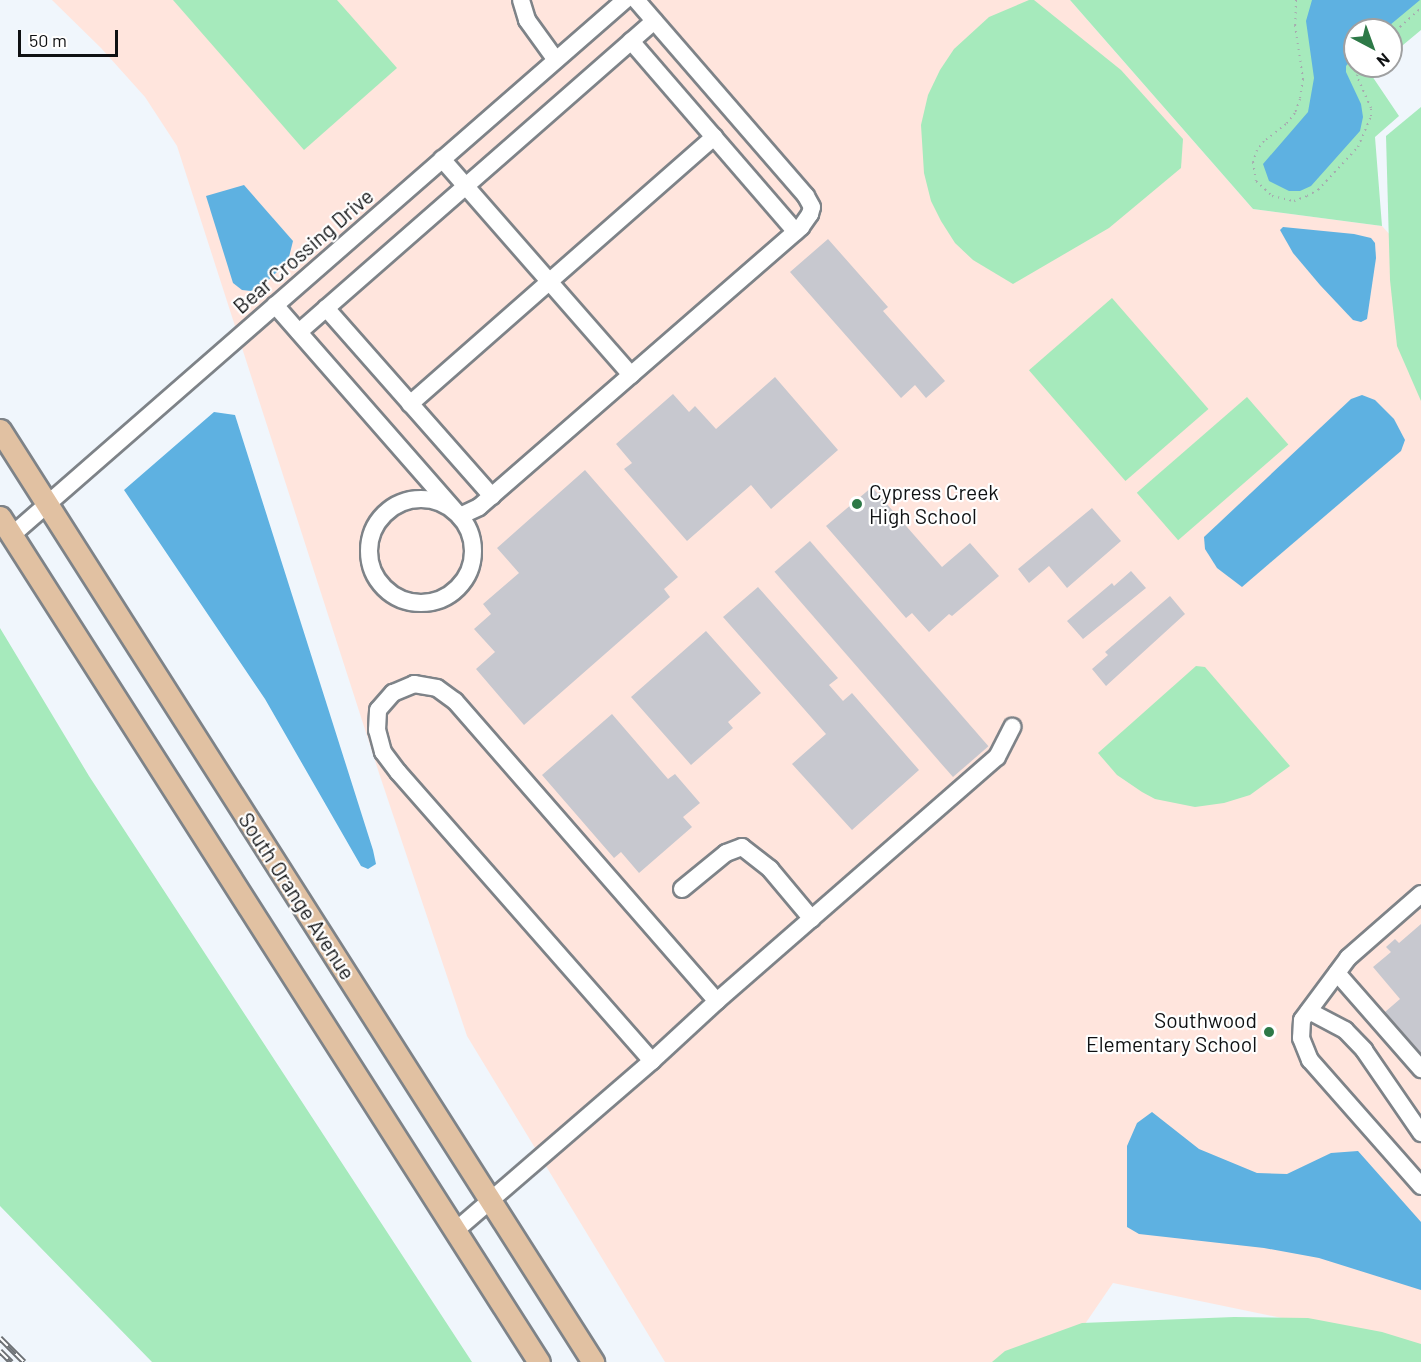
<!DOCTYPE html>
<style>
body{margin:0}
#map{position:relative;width:1421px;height:1362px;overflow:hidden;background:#f0f6fc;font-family:Barlow,sans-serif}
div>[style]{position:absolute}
.education>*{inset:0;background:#ffe5dd}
.green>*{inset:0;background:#a6eabc;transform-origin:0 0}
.water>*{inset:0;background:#5eb1e1}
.building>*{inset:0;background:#c7c8cf;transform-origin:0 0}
.path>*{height:2px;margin-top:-1px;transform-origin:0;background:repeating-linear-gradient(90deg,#a6abaf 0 1.5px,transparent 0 6px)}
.roads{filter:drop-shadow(2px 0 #7e8388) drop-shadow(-2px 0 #7e8388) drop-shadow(0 2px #7e8388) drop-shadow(0 -2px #7e8388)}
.minor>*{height:16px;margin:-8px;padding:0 8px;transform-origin:8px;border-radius:8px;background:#fff}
.minor>.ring{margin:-8px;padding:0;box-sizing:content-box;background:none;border:16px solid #fff;border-radius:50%}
.major>*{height:21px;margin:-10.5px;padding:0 10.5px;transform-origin:10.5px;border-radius:10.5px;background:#e1c1a2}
.rail>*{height:6px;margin-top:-3px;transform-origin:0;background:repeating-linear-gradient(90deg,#fff 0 11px,#6c7074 0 22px);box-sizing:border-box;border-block:2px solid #6c7074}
.dots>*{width:16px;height:16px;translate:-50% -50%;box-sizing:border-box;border:3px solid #fff;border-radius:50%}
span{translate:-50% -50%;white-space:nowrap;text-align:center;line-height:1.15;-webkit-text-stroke:4.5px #fff;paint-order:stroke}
.street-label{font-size:21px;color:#0f1113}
.poi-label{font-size:21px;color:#0f1113}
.left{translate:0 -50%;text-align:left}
.right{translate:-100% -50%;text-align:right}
.north{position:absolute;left:1343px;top:18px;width:60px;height:60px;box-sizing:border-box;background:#fff;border:2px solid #9fa0a1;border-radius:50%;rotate:139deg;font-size:16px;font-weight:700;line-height:24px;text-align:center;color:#0f1113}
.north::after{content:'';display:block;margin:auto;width:21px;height:27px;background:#2d7947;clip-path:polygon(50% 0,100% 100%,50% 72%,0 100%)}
.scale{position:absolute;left:18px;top:30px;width:100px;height:27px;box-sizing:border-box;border:3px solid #0f1113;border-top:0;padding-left:8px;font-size:18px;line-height:21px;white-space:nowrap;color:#0f1113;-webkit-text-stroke:4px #fff;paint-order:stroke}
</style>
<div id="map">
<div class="education">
<div style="clip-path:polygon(52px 0,1070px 0,1253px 209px,1382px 226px,1421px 269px,1421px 1347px,1113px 1283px,1059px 1362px,665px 1362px,467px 1036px,379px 773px,177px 146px,145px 97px,101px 48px)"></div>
</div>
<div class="green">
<div style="clip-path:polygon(173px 0,337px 0,397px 68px,304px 150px)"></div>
<div style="clip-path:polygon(1029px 0,1034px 0,1121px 70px,1183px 139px,1181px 168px,1109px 228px,1013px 284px,973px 260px,955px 243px,941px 221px,931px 201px,924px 173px,921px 125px,928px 95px,940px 70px,954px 49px,989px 17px)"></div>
<div style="clip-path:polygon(1070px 0,1421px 0,1421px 30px,1391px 55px,1391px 30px,1355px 30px,1355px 66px,1378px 66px,1370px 73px,1399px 116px,1375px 137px,1382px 226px,1253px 209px)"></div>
<div style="clip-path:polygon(1421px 107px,1421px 401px,1397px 346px,1390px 280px,1386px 136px)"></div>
<div style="left:1112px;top:298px;width:147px;height:110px;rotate:49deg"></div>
<div style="left:1247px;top:397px;width:63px;height:146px;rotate:49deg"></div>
<div style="clip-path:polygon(0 628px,89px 776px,472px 1362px,152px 1362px,0 1206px)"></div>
<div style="clip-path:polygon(1196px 666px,1205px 667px,1290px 766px,1250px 795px,1224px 803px,1195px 807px,1155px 799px,1142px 792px,1117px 775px,1098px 753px)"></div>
<div style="clip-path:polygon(1234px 1317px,1308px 1318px,1382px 1332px,1421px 1344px,1421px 1362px,992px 1362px,1005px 1351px,1082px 1323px)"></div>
</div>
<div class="water">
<div style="clip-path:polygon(1312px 0,1420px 0,1384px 30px,1355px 30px,1355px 56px,1346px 66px,1346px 72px,1361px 104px,1363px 117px,1360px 131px,1311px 186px,1300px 191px,1289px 191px,1269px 181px,1263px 164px,1308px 112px,1314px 78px,1306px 21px)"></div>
<div style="clip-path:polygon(244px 185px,293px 241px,289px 257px,277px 272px,262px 286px,251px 291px,242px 290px,233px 283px,206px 196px)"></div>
<div style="clip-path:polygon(1283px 227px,1354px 234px,1371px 238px,1375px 243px,1376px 258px,1367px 319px,1361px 322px,1353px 320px,1320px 285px,1293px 253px,1280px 230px)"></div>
<div style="clip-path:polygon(1362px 395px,1375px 400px,1394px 419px,1405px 440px,1401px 451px,1242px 587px,1217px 568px,1205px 549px,1204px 537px,1351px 399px)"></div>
<div style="clip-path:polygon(214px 412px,235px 415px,373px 850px,376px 864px,368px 869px,361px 866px,265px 699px,124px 490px)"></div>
<div style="clip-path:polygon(1152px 1112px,1199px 1149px,1257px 1173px,1287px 1174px,1331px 1153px,1358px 1151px,1421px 1222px,1421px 1290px,1319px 1258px,1264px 1248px,1139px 1234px,1127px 1227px,1127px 1146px,1137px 1123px)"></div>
</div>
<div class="building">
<div style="clip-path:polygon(828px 239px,888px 307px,883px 311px,945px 381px,926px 398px,915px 385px,901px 398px,790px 272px)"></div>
<div style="clip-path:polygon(775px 377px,838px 450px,771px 509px,751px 485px,687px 541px,624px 469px,632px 463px,616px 444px,673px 394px,689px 412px,695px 406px,716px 429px)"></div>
<div style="clip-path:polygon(585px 470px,678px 577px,664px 589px,670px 597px,524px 725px,476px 669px,495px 652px,474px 629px,491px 614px,483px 604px,519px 573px,497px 548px)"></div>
<div style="clip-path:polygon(872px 487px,942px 567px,970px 543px,999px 576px,952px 616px,949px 614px,929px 632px,912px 613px,906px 618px,826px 526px)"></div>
<div style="clip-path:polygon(1092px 508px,1121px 541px,1067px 588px,1049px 566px,1029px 583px,1018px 569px)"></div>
<div style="left:810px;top:541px;width:272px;height:47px;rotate:49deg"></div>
<div style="clip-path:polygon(1131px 571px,1146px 588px,1083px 639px,1067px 621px,1112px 583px,1114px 586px)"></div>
<div style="clip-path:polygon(758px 587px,838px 678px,829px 685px,843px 701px,852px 693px,919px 770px,852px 830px,792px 764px,826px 734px,723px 617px)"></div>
<div style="clip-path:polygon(1170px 596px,1185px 614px,1106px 686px,1092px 669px,1108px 655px,1105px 652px)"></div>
<div style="clip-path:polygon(706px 631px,761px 693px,728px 722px,733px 728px,691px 765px,631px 697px)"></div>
<div style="clip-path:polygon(612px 714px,668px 779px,675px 774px,700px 803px,683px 817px,692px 827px,639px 873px,621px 852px,614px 858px,542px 775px)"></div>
<div style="clip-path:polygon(1421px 924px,1421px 1053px,1385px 1012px,1400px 999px,1373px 967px,1391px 952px,1386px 947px,1395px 939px,1399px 943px)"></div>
</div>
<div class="path">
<div style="left:1296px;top:0;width:25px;rotate:92deg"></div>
<div style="left:1295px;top:25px;width:55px;rotate:81.6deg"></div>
<div style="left:1303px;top:79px;width:20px;rotate:99deg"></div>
<div style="left:1300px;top:99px;width:15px;rotate:110deg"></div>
<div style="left:1295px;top:113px;width:14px;rotate:129deg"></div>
<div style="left:1286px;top:124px;width:28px;rotate:142deg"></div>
<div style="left:1264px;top:141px;width:11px;rotate:128deg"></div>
<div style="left:1257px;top:150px;width:13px;rotate:108deg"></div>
<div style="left:1253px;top:162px;width:19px;rotate:81deg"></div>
<div style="left:1256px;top:181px;width:22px;rotate:43deg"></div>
<div style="left:1272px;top:196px;width:23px;rotate:13deg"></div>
<div style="left:1294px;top:201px;width:14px;rotate:-21deg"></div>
<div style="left:1307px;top:196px;width:13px;rotate:-29deg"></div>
<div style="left:1318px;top:190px;width:59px;rotate:-47.1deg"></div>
<div style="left:1358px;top:147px;width:34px;rotate:-67deg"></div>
<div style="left:1371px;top:116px;width:8px;rotate:-90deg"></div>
<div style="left:1371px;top:108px;width:35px;rotate:-114deg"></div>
<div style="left:1357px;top:76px;width:11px;rotate:-68deg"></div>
<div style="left:1391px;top:35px;width:40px;rotate:-42deg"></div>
</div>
<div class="roads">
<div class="minor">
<div style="left:521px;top:0;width:21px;rotate:73deg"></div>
<div style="left:527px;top:20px;width:49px;rotate:54.1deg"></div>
<div style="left:631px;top:41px;width:252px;rotate:49.2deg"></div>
<div style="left:442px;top:159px;width:287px;rotate:48.8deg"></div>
<div style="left:275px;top:305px;width:281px;rotate:48.8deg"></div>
<div style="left:460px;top:516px;width:21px;rotate:-25deg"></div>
<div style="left:479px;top:507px;width:427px;rotate:-41deg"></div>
<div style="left:801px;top:227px;width:16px;rotate:-55deg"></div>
<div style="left:810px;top:214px;width:7px;rotate:-74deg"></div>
<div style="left:812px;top:207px;width:13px;rotate:-119deg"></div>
<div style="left:806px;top:196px;width:259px;rotate:-130.9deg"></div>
<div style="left:326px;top:308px;width:251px;rotate:48.6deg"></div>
<div style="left:299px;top:332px;width:472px;rotate:-41.2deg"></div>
<div style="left:410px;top:404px;width:405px;rotate:-41.3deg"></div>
<div class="ring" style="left:369px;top:499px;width:88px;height:88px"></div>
<div style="left:12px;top:535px;width:814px;rotate:-41.11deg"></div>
<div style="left:682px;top:889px;width:57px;rotate:-39.3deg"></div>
<div style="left:726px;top:853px;width:17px;rotate:-21deg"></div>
<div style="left:742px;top:847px;width:36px;rotate:38deg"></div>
<div style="left:770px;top:869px;width:65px;rotate:50deg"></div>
<div style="left:1421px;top:894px;width:97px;rotate:138.8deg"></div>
<div style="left:1348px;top:958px;width:77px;rotate:126.6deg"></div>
<div style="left:1302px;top:1020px;width:18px;rotate:93deg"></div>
<div style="left:1301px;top:1038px;width:24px;rotate:68deg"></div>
<div style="left:1310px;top:1060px;width:168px;rotate:48.6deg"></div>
<div style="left:1337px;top:973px;width:128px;rotate:48.8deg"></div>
<div style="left:1309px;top:1011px;width:41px;rotate:27.8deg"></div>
<div style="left:1345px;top:1030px;width:28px;rotate:46deg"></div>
<div style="left:1364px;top:1050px;width:101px;rotate:55.5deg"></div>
<div style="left:652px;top:1061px;width:385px;rotate:-131.3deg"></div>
<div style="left:398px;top:772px;width:25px;rotate:-127deg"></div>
<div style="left:383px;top:752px;width:23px;rotate:-105deg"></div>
<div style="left:377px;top:730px;width:20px;rotate:-87deg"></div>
<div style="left:378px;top:710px;width:23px;rotate:-49deg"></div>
<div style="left:393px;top:693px;width:23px;rotate:-23deg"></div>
<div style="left:414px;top:684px;width:23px;rotate:10deg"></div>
<div style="left:437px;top:688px;width:22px;rotate:36deg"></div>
<div style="left:455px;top:701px;width:398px;rotate:48.9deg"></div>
<div style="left:455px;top:1231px;width:260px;rotate:-40.8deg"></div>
<div style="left:652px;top:1061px;width:88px;rotate:-42.7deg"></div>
<div style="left:717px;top:1001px;width:371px;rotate:-41.1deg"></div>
<div style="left:997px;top:757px;width:34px;rotate:-63deg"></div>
</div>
<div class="major">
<div style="left:0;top:430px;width:1105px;rotate:57.53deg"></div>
<div style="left:0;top:517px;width:1002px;rotate:57.47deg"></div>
</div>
</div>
<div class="rail">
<div style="left:0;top:1338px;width:34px;rotate:45deg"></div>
<div style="left:0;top:1351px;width:16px;rotate:45deg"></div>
</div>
<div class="dots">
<div style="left:857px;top:504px;background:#2d7947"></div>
<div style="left:1269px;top:1032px;background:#2d7947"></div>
</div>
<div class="street-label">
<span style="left:303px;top:251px;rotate:-41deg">Bear Crossing Drive</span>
<span style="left:297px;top:896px;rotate:57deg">South Orange Avenue</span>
</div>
<div class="poi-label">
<span class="left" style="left:869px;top:504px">Cypress Creek<br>High School</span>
<span class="right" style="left:1257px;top:1032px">Southwood<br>Elementary School</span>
</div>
<div class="north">N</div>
<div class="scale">50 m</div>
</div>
